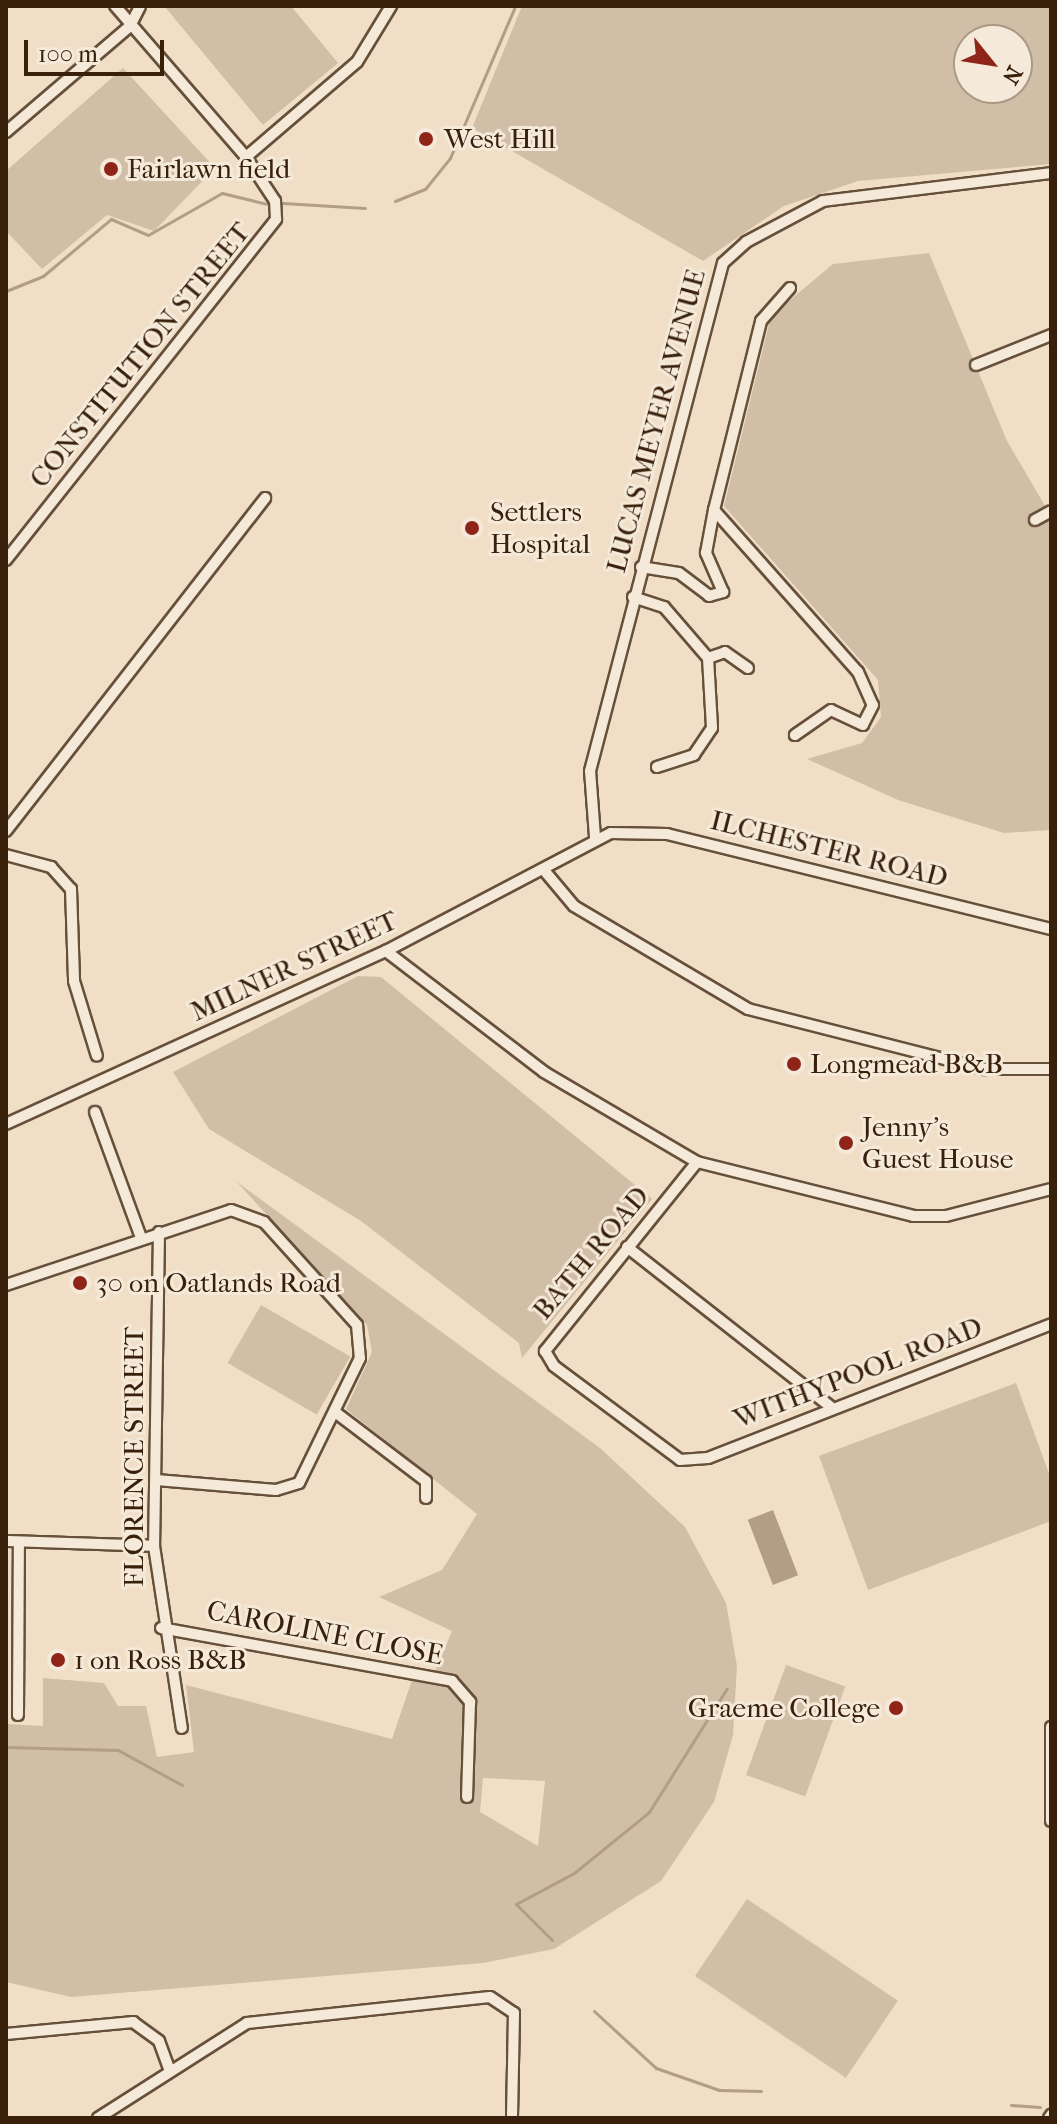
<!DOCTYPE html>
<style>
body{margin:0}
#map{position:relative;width:1057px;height:2124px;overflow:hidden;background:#f0dec6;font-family:"IM FELL French Canon",serif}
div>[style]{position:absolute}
.green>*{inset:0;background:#d1bea6;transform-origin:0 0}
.water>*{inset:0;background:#b29d86;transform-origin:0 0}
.stream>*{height:3px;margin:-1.5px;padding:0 1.5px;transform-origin:1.5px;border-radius:1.5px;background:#b29d86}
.roads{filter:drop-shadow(2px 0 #67503a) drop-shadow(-2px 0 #67503a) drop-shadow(0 2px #67503a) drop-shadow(0 -2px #67503a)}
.street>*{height:10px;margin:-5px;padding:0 5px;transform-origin:5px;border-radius:5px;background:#f5eada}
.dots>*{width:22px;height:22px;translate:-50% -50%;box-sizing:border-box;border:4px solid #f5eada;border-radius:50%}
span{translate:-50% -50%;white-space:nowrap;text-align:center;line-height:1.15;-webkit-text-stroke:6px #f5eada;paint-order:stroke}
.poi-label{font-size:28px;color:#39200b}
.left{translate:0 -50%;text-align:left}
.right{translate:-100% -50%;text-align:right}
.street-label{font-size:28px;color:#39200b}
.frame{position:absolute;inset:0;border:8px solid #39200b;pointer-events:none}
.north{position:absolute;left:953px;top:24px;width:80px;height:80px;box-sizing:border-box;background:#f5eada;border:2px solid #aa9987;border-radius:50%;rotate:120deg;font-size:22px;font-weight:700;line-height:32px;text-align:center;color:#39200b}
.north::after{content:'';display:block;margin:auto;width:28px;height:36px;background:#8f2418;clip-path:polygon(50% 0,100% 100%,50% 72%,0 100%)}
.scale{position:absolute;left:24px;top:40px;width:140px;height:36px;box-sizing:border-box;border:4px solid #39200b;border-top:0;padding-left:10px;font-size:24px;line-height:28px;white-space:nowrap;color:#39200b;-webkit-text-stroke:6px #f5eada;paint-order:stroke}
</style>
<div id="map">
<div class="green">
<div style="clip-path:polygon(291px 6px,338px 63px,263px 125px,165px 7px)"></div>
<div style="clip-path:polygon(evenodd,522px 6px,1051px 6px,1051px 164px,858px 181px,784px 206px,703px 261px,472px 128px,522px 6px,969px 40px,1017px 40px,1017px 88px,969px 88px,969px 40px)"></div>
<div style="clip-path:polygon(123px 68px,215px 168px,154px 231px,107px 215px,42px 269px,6px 231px,6px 171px)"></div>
<div style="clip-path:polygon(929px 253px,1007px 441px,1051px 516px,1051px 830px,1004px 833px,898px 800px,807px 759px,862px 743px,881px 717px,878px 680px,724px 506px,771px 316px,833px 264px)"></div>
<div style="clip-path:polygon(358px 976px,381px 977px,652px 1199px,522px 1358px,519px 1343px,361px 1221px,209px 1129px,173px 1072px)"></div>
<div style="clip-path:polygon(evenodd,237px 1182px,600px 1448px,685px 1527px,726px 1603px,737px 1666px,733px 1735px,714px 1802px,661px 1881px,554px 1949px,483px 1963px,71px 1997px,6px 1982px,6px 1724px,43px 1726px,43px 1678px,104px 1683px,118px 1706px,146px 1706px,157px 1757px,194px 1752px,186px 1685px,392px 1739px,412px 1680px,430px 1684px,452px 1631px,379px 1597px,442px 1570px,477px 1514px,346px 1409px,372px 1352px,367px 1325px,237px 1182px,483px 1778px,545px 1781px,538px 1846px,480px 1812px,483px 1778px)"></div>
<div style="left:261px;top:1305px;width:103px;height:67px;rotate:30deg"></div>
<div style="clip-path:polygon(1016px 1383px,1051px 1479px,1051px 1521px,868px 1590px,819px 1456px)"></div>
<div style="left:786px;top:1665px;width:63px;height:117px;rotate:20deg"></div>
<div style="left:747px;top:1899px;width:182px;height:93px;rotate:34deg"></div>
</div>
<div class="water">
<div style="left:773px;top:1510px;width:70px;height:27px;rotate:69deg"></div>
</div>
<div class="stream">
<div style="left:395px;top:201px;width:32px;rotate:-22deg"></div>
<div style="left:425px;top:189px;width:40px;rotate:-51deg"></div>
<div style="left:450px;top:158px;width:165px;rotate:-66.8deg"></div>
<div style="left:283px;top:203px;width:82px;rotate:3.5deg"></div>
<div style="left:6px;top:291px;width:40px;rotate:-22deg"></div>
<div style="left:43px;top:276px;width:89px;rotate:-40deg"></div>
<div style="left:111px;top:219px;width:40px;rotate:23.4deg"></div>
<div style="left:148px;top:235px;width:85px;rotate:-29.6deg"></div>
<div style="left:222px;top:193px;width:46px;rotate:13.7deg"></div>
<div style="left:6px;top:1747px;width:112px;rotate:1.5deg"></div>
<div style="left:118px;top:1750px;width:73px;rotate:28.7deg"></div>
<div style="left:552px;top:1940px;width:51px;rotate:-135deg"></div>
<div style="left:516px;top:1904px;width:66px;rotate:-28.1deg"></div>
<div style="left:574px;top:1873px;width:97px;rotate:-39.1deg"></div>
<div style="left:649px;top:1812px;width:146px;rotate:-57.8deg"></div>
<div style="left:594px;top:2011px;width:84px;rotate:42.6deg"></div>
<div style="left:656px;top:2068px;width:67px;rotate:19.2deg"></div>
<div style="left:719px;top:2090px;width:42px;rotate:1.4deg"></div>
<div style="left:1011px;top:2105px;width:29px;rotate:4deg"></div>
</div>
<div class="roads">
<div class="street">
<div style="left:6px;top:132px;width:163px;rotate:-40.5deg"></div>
<div style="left:130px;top:26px;width:22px;rotate:-63deg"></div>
<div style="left:246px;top:157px;width:146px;rotate:-40.6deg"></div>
<div style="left:357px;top:62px;width:66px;rotate:-58.7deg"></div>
<div style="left:976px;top:365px;width:81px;rotate:-21.8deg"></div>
<div style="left:714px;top:510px;width:217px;rotate:48.4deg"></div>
<div style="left:858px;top:672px;width:36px;rotate:66deg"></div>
<div style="left:873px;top:705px;width:22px;rotate:117deg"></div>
<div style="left:863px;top:725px;width:35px;rotate:-155deg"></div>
<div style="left:831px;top:710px;width:44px;rotate:145.2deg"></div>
<div style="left:1035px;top:520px;width:18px;rotate:-29deg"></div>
<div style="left:6px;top:560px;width:435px;rotate:-51.6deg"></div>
<div style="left:276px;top:219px;width:18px;rotate:-93deg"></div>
<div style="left:275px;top:201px;width:53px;rotate:-123.4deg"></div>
<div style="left:246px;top:157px;width:200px;rotate:-130.9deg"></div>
<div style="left:641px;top:567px;width:38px;rotate:9deg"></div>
<div style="left:679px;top:573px;width:38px;rotate:37deg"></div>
<div style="left:709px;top:596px;width:15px;rotate:-16deg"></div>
<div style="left:723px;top:592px;width:43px;rotate:-113.6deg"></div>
<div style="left:706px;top:553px;width:44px;rotate:-79.5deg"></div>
<div style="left:714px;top:510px;width:195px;rotate:-76deg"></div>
<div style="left:761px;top:321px;width:44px;rotate:-48.7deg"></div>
<div style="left:633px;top:597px;width:33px;rotate:18deg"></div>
<div style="left:664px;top:607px;width:67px;rotate:49.2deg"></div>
<div style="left:708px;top:658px;width:70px;rotate:86.7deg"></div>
<div style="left:712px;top:728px;width:32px;rotate:124deg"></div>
<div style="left:694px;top:755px;width:39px;rotate:162deg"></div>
<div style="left:708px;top:658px;width:18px;rotate:-19deg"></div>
<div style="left:725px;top:652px;width:28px;rotate:35deg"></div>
<div style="left:6px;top:831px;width:422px;rotate:-52.1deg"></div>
<div style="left:595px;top:837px;width:66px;rotate:-94.3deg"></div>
<div style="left:590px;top:771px;width:525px;rotate:-75.33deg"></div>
<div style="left:723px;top:263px;width:31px;rotate:-42deg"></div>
<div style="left:746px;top:242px;width:87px;rotate:-28deg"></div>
<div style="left:823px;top:201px;width:230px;rotate:-7deg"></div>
<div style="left:6px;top:855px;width:47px;rotate:14.9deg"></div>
<div style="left:51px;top:867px;width:30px;rotate:48deg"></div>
<div style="left:71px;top:889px;width:92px;rotate:88.1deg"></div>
<div style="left:74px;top:981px;width:78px;rotate:73deg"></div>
<div style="left:543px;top:869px;width:48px;rotate:50deg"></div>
<div style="left:574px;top:906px;width:202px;rotate:30.6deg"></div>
<div style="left:748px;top:1009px;width:244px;rotate:14.3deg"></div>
<div style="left:984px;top:1069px;width:67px"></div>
<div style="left:386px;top:951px;width:199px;rotate:37.4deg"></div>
<div style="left:544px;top:1072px;width:178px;rotate:30.5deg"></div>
<div style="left:697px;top:1162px;width:223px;rotate:14deg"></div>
<div style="left:913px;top:1216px;width:33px"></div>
<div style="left:946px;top:1216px;width:108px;rotate:-14.4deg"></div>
<div style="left:95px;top:1112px;width:134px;rotate:69.9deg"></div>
<div style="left:6px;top:1124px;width:418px;rotate:-24.5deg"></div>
<div style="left:386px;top:951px;width:254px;rotate:-27.7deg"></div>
<div style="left:611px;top:833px;width:56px;rotate:1deg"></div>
<div style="left:667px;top:834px;width:396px;rotate:13.9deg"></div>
<div style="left:697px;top:1162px;width:243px;rotate:128.8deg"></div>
<div style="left:545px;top:1351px;width:17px;rotate:59deg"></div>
<div style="left:554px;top:1366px;width:157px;rotate:36.7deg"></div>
<div style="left:680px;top:1460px;width:28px;rotate:-4deg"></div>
<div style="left:708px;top:1458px;width:368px;rotate:-21.3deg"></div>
<div style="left:159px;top:1232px;width:314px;rotate:90.9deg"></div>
<div style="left:154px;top:1546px;width:184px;rotate:81.3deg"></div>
<div style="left:627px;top:1247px;width:258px;rotate:38.1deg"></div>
<div style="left:6px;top:1285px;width:237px;rotate:-18.4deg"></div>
<div style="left:231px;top:1210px;width:35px;rotate:20deg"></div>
<div style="left:264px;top:1222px;width:139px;rotate:47.9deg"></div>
<div style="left:357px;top:1325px;width:33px;rotate:85deg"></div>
<div style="left:360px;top:1358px;width:139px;rotate:116deg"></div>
<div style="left:299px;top:1483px;width:24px;rotate:163deg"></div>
<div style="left:276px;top:1490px;width:120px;rotate:-175.2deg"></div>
<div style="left:335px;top:1412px;width:114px;rotate:37.2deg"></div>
<div style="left:426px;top:1481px;width:17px;rotate:90deg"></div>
<div style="left:6px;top:1541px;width:148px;rotate:1.9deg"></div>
<div style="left:161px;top:1628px;width:296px;rotate:10.3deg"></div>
<div style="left:452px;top:1681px;width:28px;rotate:49deg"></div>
<div style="left:470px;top:1702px;width:95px;rotate:91.8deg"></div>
<div style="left:18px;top:1715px;width:173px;rotate:-89.7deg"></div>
<div style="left:1051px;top:1727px;width:94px;rotate:90deg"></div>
<div style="left:6px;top:2034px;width:128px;rotate:-5.4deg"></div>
<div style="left:133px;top:2022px;width:32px;rotate:36deg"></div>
<div style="left:159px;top:2041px;width:29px;rotate:70deg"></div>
<div style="left:98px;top:2118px;width:177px;rotate:-32.5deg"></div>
<div style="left:247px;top:2023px;width:244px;rotate:-6.1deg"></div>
<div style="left:490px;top:1997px;width:29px;rotate:34deg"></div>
<div style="left:514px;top:2013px;width:105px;rotate:91.1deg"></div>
<div style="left:1049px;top:2118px;width:4px;rotate:-56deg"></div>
</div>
</div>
<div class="dots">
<div style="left:426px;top:139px;background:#8f2418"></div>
<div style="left:111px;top:169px;background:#8f2418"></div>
<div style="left:472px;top:528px;background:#8f2418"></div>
<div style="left:794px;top:1064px;background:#8f2418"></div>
<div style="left:846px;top:1143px;background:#8f2418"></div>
<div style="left:80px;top:1283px;background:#8f2418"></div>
<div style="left:58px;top:1660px;background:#8f2418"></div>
<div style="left:896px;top:1708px;background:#8f2418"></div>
</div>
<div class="poi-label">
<span class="left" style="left:444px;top:139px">West Hill</span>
<span class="left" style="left:127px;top:169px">Fairlawn field</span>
<span class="left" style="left:490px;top:528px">Settlers<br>Hospital</span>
<span class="left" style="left:810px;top:1064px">Longmead B&amp;B</span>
<span class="left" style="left:862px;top:1143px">Jenny's<br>Guest House</span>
<span class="left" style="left:96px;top:1283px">30 on Oatlands Road</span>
<span class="left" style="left:74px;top:1660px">1 on Ross B&amp;B</span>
<span class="right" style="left:880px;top:1708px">Graeme College</span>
</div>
<div class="street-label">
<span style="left:140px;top:355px;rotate:-51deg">CONSTITUTION STREET</span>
<span style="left:656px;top:421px;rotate:-75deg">LUCAS MEYER AVENUE</span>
<span style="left:829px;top:849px;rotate:14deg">ILCHESTER ROAD</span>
<span style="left:294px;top:966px;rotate:-25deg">MILNER STREET</span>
<span style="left:591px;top:1253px;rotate:-50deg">BATH ROAD</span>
<span style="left:858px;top:1373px;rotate:-21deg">WITHYPOOL ROAD</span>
<span style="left:134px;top:1457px;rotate:-90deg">FLORENCE STREET</span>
<span style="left:325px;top:1633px;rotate:11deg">CAROLINE CLOSE</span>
</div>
<div class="frame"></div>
<div class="north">N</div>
<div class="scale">100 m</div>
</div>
